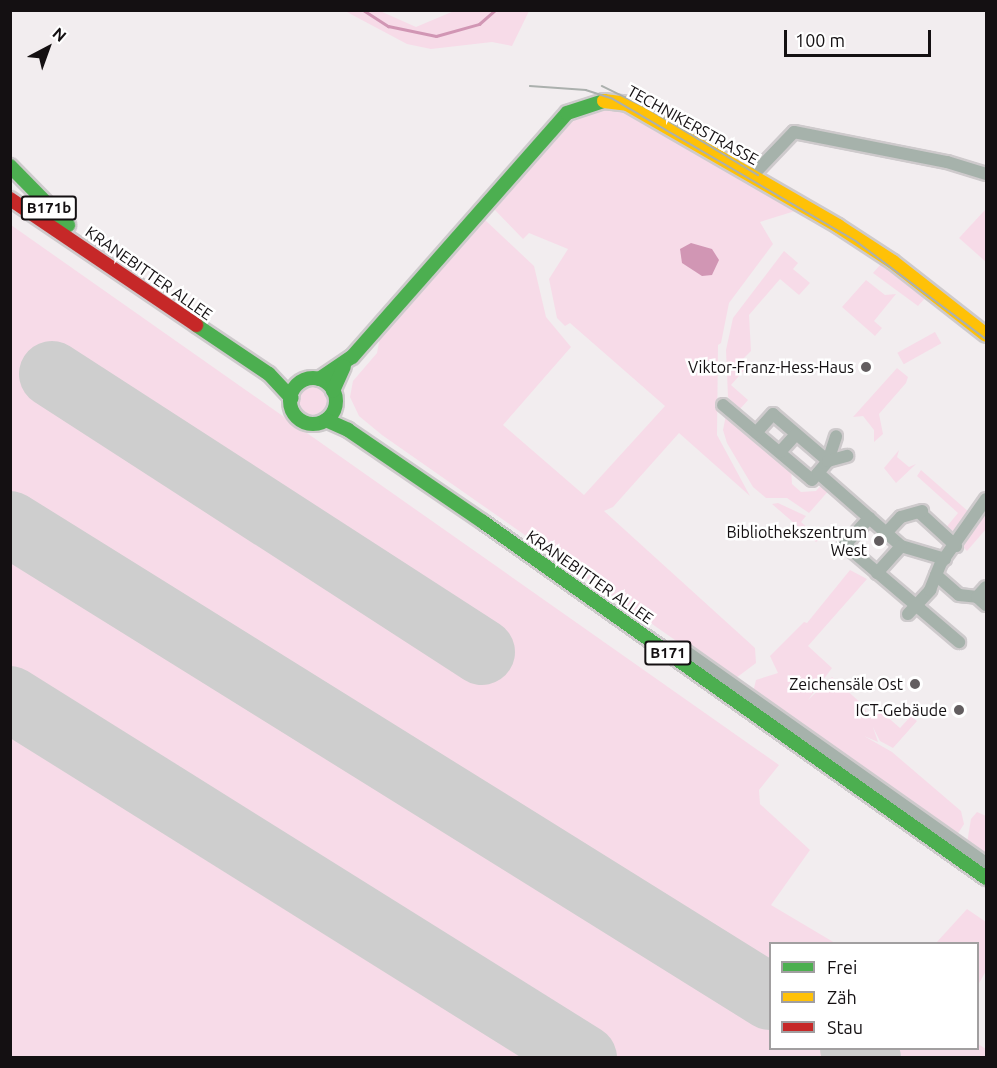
<!DOCTYPE html>
<meta charset="utf-8">
<style>
body{margin:0}
#map{position:relative;width:997px;height:1068px;overflow:hidden;background:#f2edef;font-family:Ubuntu,sans-serif}
div>[style]{position:absolute}
.green>*{inset:0;background:#f7dbe8;transform-origin:0 0}
.round{border-radius:50%}
.water>*{inset:0;background:#d196b4}
.stream>*{height:3px;margin:-1.5px;padding:0 1.5px;transform-origin:1.5px;border-radius:1.5px;background:#d196b4}
.runway>*{height:66px;margin:-33px;padding:0 33px;transform-origin:33px;border-radius:33px;background:#cecece}
.roads{filter:drop-shadow(2px 0 #cecacc) drop-shadow(-2px 0 #cecacc) drop-shadow(0 2px #cecacc) drop-shadow(0 -2px #cecacc)}
.street>*{height:12px;margin:-6px;padding:0 6px;transform-origin:6px;border-radius:6px;background:#a6b2ab}
.fast>*{height:14px;margin:-7px;padding:0 7px;transform-origin:7px;border-radius:7px;background:#4caf50}
.fast>.ring{margin:-7px;padding:0;box-sizing:content-box;background:none;border:14px solid #4caf50;border-radius:50%}
.slow>*{height:14px;margin:-7px;padding:0 7px;transform-origin:7px;border-radius:7px;background:#ffc107}
.jam>*{height:14px;margin:-7px;padding:0 7px;transform-origin:7px;border-radius:7px;background:#c62828}
.tram>*{height:1.5px;margin:-0.75px;padding:0 0.75px;transform-origin:0.75px;border-radius:0.75px;background:#abb0ad}
.dots>*{width:16px;height:16px;translate:-50% -50%;box-sizing:border-box;border:3px solid #fff;border-radius:50%}
span{translate:-50% -50%;white-space:nowrap;text-align:center;line-height:1.15;-webkit-text-stroke:5px #fff;paint-order:stroke}
.shield-label span{padding:2px 4px;background:#fff;border:2px solid;border-radius:4px;-webkit-text-stroke-width:0}
.shield-label{font-size:15px;color:#141012;font-weight:700}
.street-label{font-size:16px;color:#141012}
.poi-label{font-size:16px;color:#141012}
.right{translate:-100% -50%;text-align:right}
.frame{position:absolute;inset:0;border:12px solid #141012;pointer-events:none}
.legend{position:absolute;left:769px;top:942px;width:210px;height:108px;box-sizing:border-box;background:#fff;border:2px solid #a19fa0;margin:0;padding:8px 10px;list-style:none;font-size:18px;color:#141012}
.legend li{display:flex;align-items:center;gap:12px;height:30px}
.legend b{width:30px;border:2px solid #a19fa0}
.north{position:absolute;left:18px;top:18px;width:60px;height:60px;-webkit-text-stroke:4px #fff;paint-order:stroke;rotate:41deg;font-size:16px;font-weight:700;line-height:24px;text-align:center;color:#141012}
.north::after{content:'';display:block;margin:auto;width:21px;height:27px;background:#141012;clip-path:polygon(50% 0,100% 100%,50% 72%,0 100%)}
.scale{position:absolute;left:784px;top:30px;width:147px;height:27px;box-sizing:border-box;border:3px solid #141012;border-top:0;padding-left:8px;font-size:18px;line-height:21px;white-space:nowrap;color:#141012;-webkit-text-stroke:4px #fff;paint-order:stroke}
</style>
<div id="map">
<div class="green">
<div style="clip-path:polygon(345px 11px,380px 11px,416px 27px,454px 11px,529px 11px,512px 46px,492px 42px,431px 49px,407px 44px)"></div>
<div style="clip-path:polygon(605px 108px,626px 113px,795px 211px,760px 222px,773px 244px,729px 303px,721px 343px,718px 345px,717px 435px,750px 496px,679px 433px,613px 507px,604px 511px,755px 648px,756px 663px,736px 678px,725px 675px,382px 435px,359px 416px,350px 397px,353px 381px,377px 353px,380px 337px,484px 219px,534px 266px,546px 317px,571px 347px,503px 425px,584px 495px,665px 406px,570px 323px,565px 326px,557px 318px,549px 279px,568px 249px,529px 233px,523px 239px,493px 208px,572px 119px)"></div>
<div style="clip-path:polygon(985px 210px,986px 210px,986px 262px,959px 238px)"></div>
<div style="clip-path:polygon(11px 225px,779px 765px,759px 790px,760px 804px,810px 850px,771px 905px,835px 943px,770px 944px,770px 1048px,978px 1048px,978px 1044px,986px 1049px,986px 1057px,11px 1057px)"></div>
<div style="clip-path:polygon(784px 251px,798px 263px,793px 269px,810px 283px,799px 295px,780px 279px,749px 315px,751px 351px,743px 359px,746px 368px,731px 385px,748px 400px,740px 409px,757px 423px,754px 426px,728px 397px,726px 350px,733px 318px)"></div>
<div style="clip-path:polygon(881px 264px,899px 276px,926px 297px,918px 306px,873px 273px)"></div>
<div style="clip-path:polygon(866px 280px,885px 295px,896px 294px,874px 321px,882px 328px,875px 336px,842px 307px)"></div>
<div style="left:935px;top:332px;width:13px;height:43px;rotate:61deg"></div>
<div style="clip-path:polygon(897px 368px,908px 377px,906px 383px,879px 414px,883px 434px,874px 442px,874px 430px,863px 416px,853px 417px)"></div>
<div class="round" style="left:297px;top:385px;width:32px;height:32px"></div>
<div style="clip-path:polygon(726px 415px,791px 468px,792px 484px,801px 492px,816px 491px,824px 482px,831px 488px,809px 513px,787px 498px,766px 498px,753px 487px,727px 443px,723px 430px)"></div>
<div style="clip-path:polygon(899px 450px,897px 457px,909px 467px,916px 464px,896px 483px,884px 468px)"></div>
<div style="clip-path:polygon(921px 470px,970px 513px,953px 538px,944px 530px,958px 513px,917px 476px)"></div>
<div style="clip-path:polygon(778px 503px,806px 516px,801px 522px,820px 539px,816px 542px,772px 504px)"></div>
<div style="clip-path:polygon(986px 507px,986px 529px,967px 551px,960px 544px)"></div>
<div style="clip-path:polygon(850px 570px,867px 579px,808px 646px,832px 668px,808px 700px,832px 677px,863px 705px,869px 717px,876px 707px,900px 728px,911px 716px,917px 721px,893px 748px,880px 741px,873px 727px,878px 742px,864px 736px,892px 752px,961px 811px,964px 824px,957px 835px,753px 692px,756px 680px,778px 673px,770px 656px,804px 622px,807px 623px)"></div>
<div style="clip-path:polygon(977px 812px,986px 816px,986px 859px,967px 843px,971px 819px)"></div>
<div style="clip-path:polygon(967px 909px,986px 922px,986px 971px,978px 985px,978px 944px,936px 943px)"></div>
</div>
<div class="water">
<div style="clip-path:polygon(691px 243px,712px 249px,719px 260px,712px 275px,702px 276px,682px 263px,680px 249px)"></div>
</div>
<div class="stream">
<div style="left:363px;top:10px;width:30px;rotate:33deg"></div>
<div style="left:388px;top:26px;width:49px;rotate:11.8deg"></div>
<div style="left:436px;top:36px;width:45px;rotate:-15.6deg"></div>
<div style="left:479px;top:24px;width:21px;rotate:-41deg"></div>
</div>
<div class="runway">
<div style="left:52px;top:374px;width:512px;rotate:32.88deg"></div>
<div style="left:10px;top:524px;width:895px;rotate:31.9deg"></div>
<div style="left:10px;top:699px;width:677px;rotate:32.02deg"></div>
<div style="left:853px;top:1048px;width:18px;rotate:34deg"></div>
</div>
<div class="roads">
<div class="street">
<div style="left:752px;top:176px;width:61px;rotate:-46.3deg"></div>
<div style="left:794px;top:132px;width:156px;rotate:11.1deg"></div>
<div style="left:947px;top:162px;width:41px;rotate:17.1deg"></div>
<div style="left:723px;top:405px;width:116px;rotate:40.1deg"></div>
<div style="left:812px;top:480px;width:25px;rotate:-50deg"></div>
<div style="left:828px;top:461px;width:72px;rotate:-139.5deg"></div>
<div style="left:773px;top:414px;width:24px;rotate:132deg"></div>
<div style="left:780px;top:452px;width:24px;rotate:-48deg"></div>
<div style="left:828px;top:461px;width:26px;rotate:-72deg"></div>
<div style="left:828px;top:461px;width:20px;rotate:-15deg"></div>
<div style="left:818px;top:473px;width:111px;rotate:41.3deg"></div>
<div style="left:901px;top:546px;width:46px;rotate:16.5deg"></div>
<div style="left:920px;top:513px;width:49px;rotate:42.5deg"></div>
<div style="left:886px;top:533px;width:22px;rotate:-47deg"></div>
<div style="left:901px;top:517px;width:22px;rotate:-16deg"></div>
<div style="left:845px;top:545px;width:150px;rotate:40.4deg"></div>
<div style="left:844px;top:546px;width:38px;rotate:-48deg"></div>
<div style="left:877px;top:573px;width:36px;rotate:-48deg"></div>
<div style="left:936px;top:575px;width:30px;rotate:41deg"></div>
<div style="left:959px;top:595px;width:18px;rotate:6deg"></div>
<div style="left:977px;top:597px;width:12px;rotate:42deg"></div>
<div style="left:977px;top:597px;width:13px;rotate:-48deg"></div>
<div style="left:908px;top:614px;width:33px;rotate:-47deg"></div>
<div style="left:930px;top:590px;width:29px;rotate:-68deg"></div>
<div style="left:941px;top:563px;width:78px;rotate:-54.9deg"></div>
<div style="left:684px;top:650px;width:370px;rotate:35.2deg"></div>
</div>
<div class="fast">
<div style="left:10px;top:166px;width:83px;rotate:45.5deg"></div>
<div style="left:196px;top:325px;width:88px;rotate:33.9deg"></div>
<div style="left:269px;top:374px;width:33px;rotate:47deg"></div>
<div class="ring" style="left:290px;top:378px;width:32px;height:32px"></div>
<div style="left:319px;top:379px;width:40px;rotate:-34deg"></div>
<div style="left:352px;top:357px;width:325px;rotate:-48.6deg"></div>
<div style="left:567px;top:113px;width:39px;rotate:-18deg"></div>
<div style="left:333px;top:391px;width:27px;rotate:-66deg"></div>
<div style="left:326px;top:420px;width:24px;rotate:24deg"></div>
<div style="left:348px;top:430px;width:163px;rotate:34.3deg"></div>
<div style="left:483px;top:522px;width:616px;rotate:35.29deg"></div>
</div>
<div class="slow">
<div style="left:604px;top:101px;width:23px;rotate:7deg"></div>
<div style="left:627px;top:104px;width:244px;rotate:30deg"></div>
<div style="left:838px;top:226px;width:66px;rotate:33.2deg"></div>
<div style="left:893px;top:262px;width:118px;rotate:38.1deg"></div>
</div>
<div class="jam">
<div style="left:10px;top:199px;width:225px;rotate:34.1deg"></div>
</div>
</div>
<div class="tram">
<div style="left:530px;top:86px;width:56px;rotate:4.1deg"></div>
<div style="left:586px;top:90px;width:28px;rotate:18deg"></div>
<div style="left:613px;top:99px;width:281px;rotate:30.3deg"></div>
<div style="left:856px;top:241px;width:163px;rotate:37deg"></div>
<div style="left:602px;top:86px;width:50px;rotate:26.1deg"></div>
<div style="left:647px;top:108px;width:130px;rotate:31.1deg"></div>
</div>
<div class="dots">
<div style="left:866px;top:367px;background:#625d5f"></div>
<div style="left:879px;top:541px;background:#625d5f"></div>
<div style="left:915px;top:684px;background:#625d5f"></div>
<div style="left:959px;top:710px;background:#625d5f"></div>
</div>
<div class="shield-label">
<span style="left:49px;top:208px">B171b</span>
<span style="left:668px;top:653px">B171</span>
</div>
<div class="street-label">
<span style="left:693px;top:125px;rotate:29deg">TECHNIKERSTRASSE</span>
<span style="left:149px;top:273px;rotate:35deg">KRANEBITTER ALLEE</span>
<span style="left:590px;top:577px;rotate:35deg">KRANEBITTER ALLEE</span>
</div>
<div class="poi-label">
<span class="right" style="left:854px;top:367px">Viktor-Franz-Hess-Haus</span>
<span class="right" style="left:867px;top:541px">Bibliothekszentrum<br>West</span>
<span class="right" style="left:903px;top:684px">Zeichensäle Ost</span>
<span class="right" style="left:947px;top:710px">ICT-Gebäude</span>
</div>
<div class="frame"></div>
<ul class="legend">
<li><b style="height:8px;background:#4caf50"></b>Frei</li>
<li><b style="height:8px;background:#ffc107"></b>Zäh</li>
<li><b style="height:8px;background:#c62828"></b>Stau</li>
</ul>
<div class="north">N</div>
<div class="scale">100 m</div>
</div>
